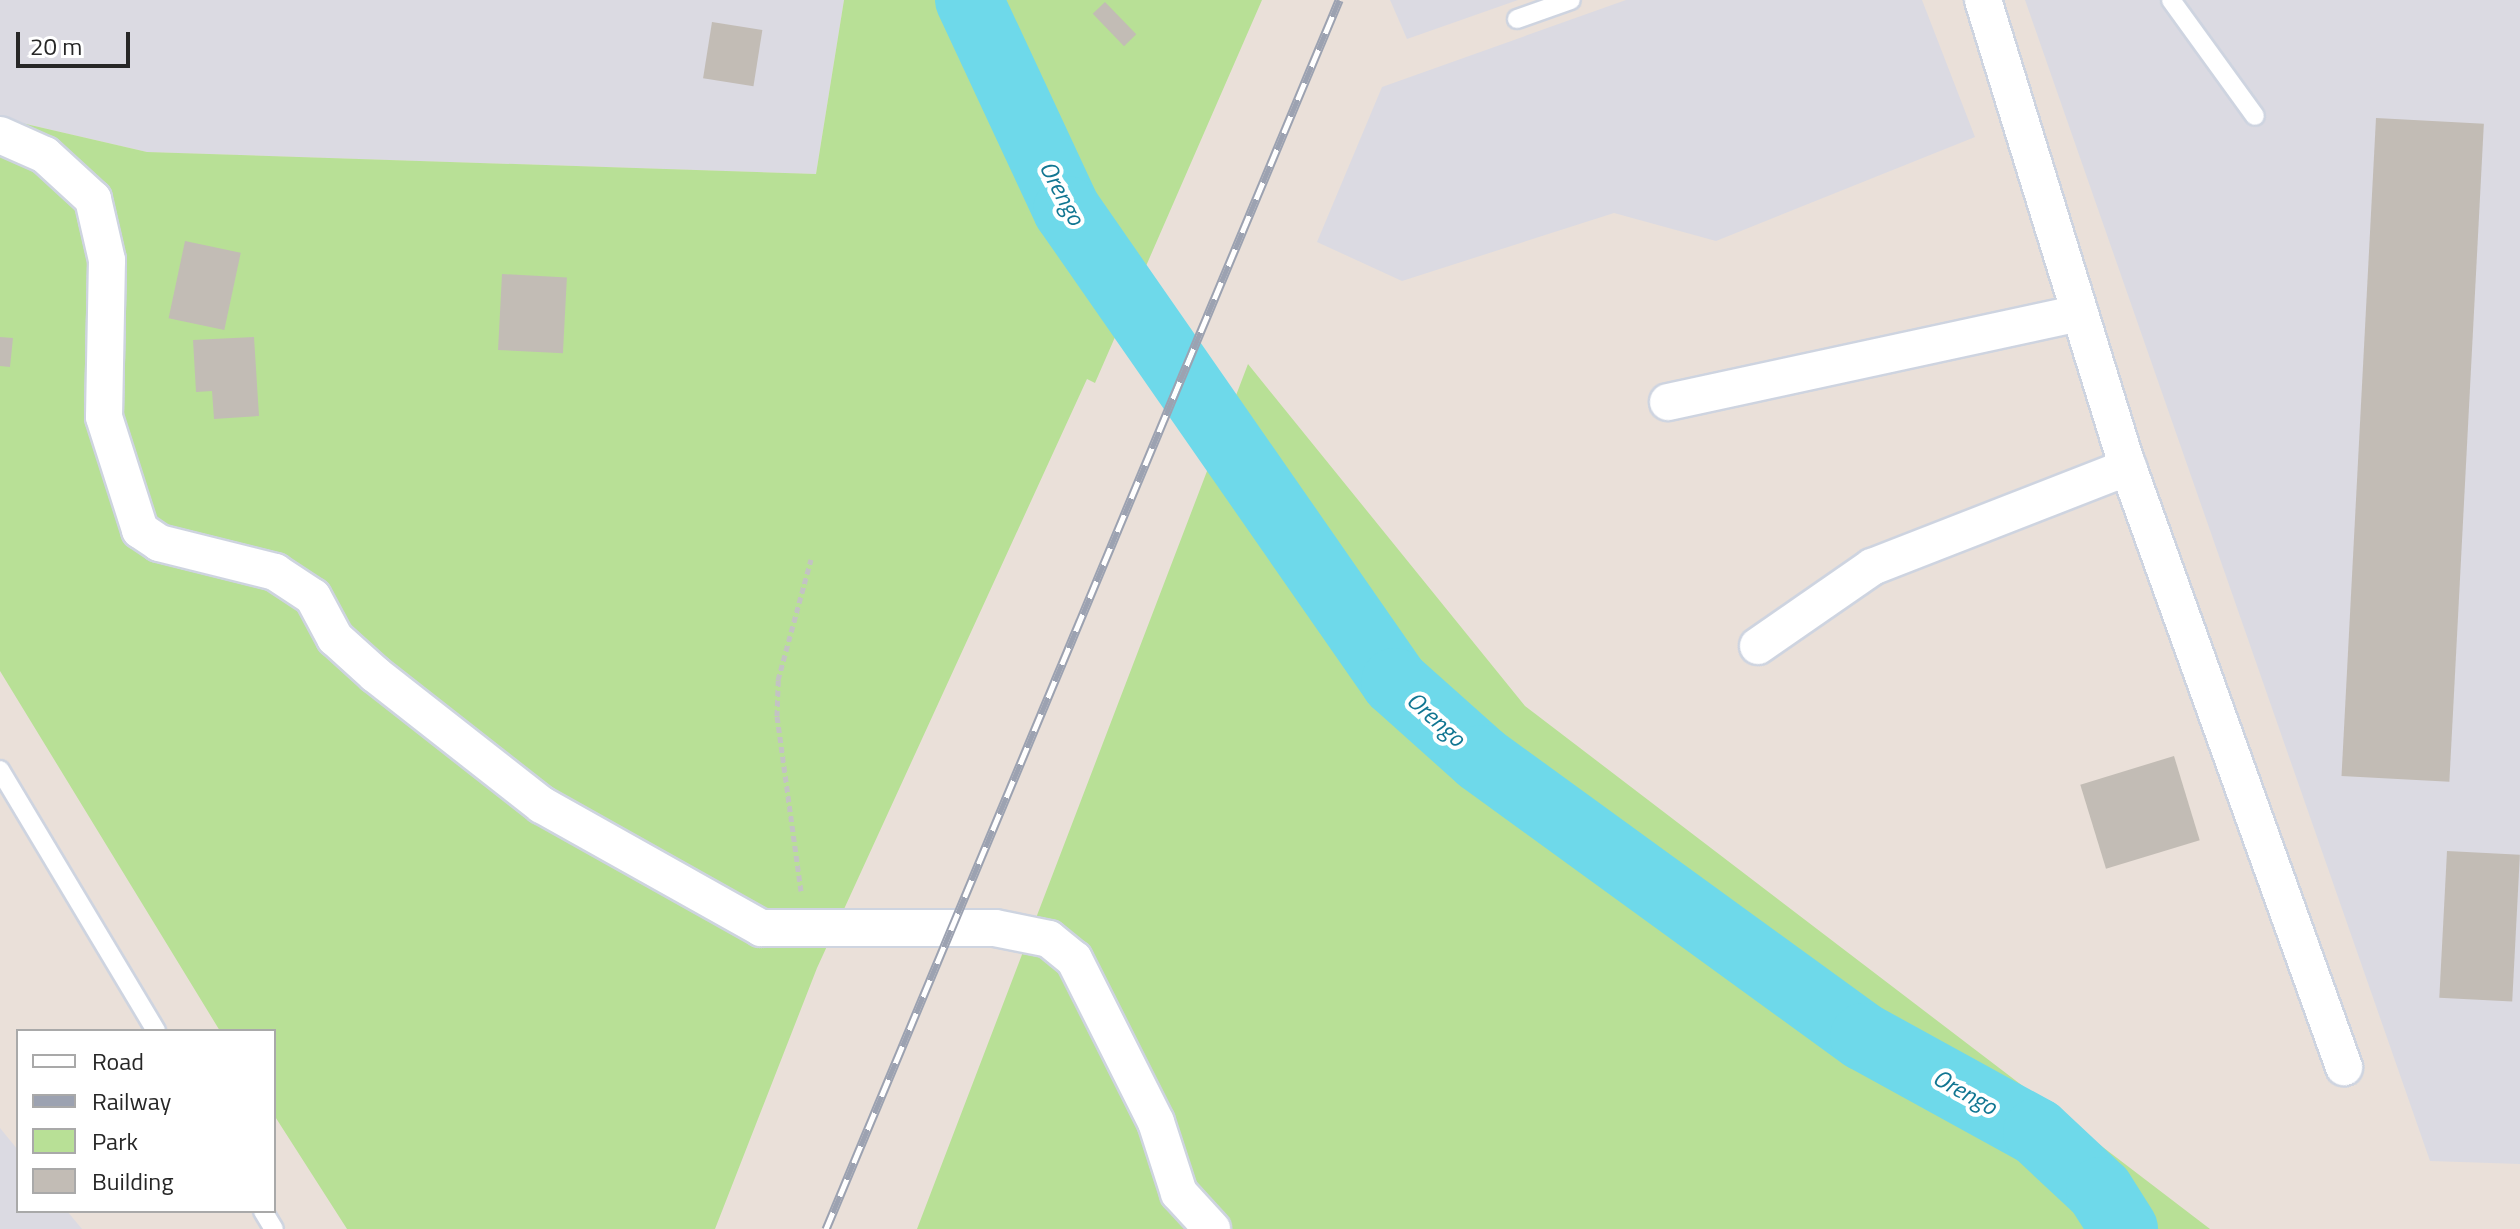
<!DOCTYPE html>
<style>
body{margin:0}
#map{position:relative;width:2520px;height:1229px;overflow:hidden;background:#eae0d9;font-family:"Titillium Web",sans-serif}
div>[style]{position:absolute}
.industrial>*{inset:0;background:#dbdae2}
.green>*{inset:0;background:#b8e096}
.river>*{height:68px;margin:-34px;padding:0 34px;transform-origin:34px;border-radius:34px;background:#6ed9ea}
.building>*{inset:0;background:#c2bcb5;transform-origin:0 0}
.path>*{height:5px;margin-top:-2.5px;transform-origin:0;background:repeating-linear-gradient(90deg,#c3c3c3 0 6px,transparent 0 10px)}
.roads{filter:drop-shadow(2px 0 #ced4e0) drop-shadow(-2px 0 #ced4e0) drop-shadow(0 2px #ced4e0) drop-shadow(0 -2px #ced4e0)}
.service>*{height:18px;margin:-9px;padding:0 9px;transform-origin:9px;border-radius:9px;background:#fff}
.minor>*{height:36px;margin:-18px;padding:0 18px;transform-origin:18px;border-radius:18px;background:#fff}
.rail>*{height:9px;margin-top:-4.5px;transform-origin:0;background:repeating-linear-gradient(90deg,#fff 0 18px,#9ca2b1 0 36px);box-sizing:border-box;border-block:2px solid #9ca2b1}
span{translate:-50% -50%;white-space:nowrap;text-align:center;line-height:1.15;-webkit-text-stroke:8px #fff;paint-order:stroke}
.water-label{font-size:24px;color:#117692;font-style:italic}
.legend{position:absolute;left:16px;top:1029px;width:260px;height:184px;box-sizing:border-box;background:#fff;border:2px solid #a9a9a9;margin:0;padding:10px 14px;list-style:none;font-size:24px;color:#272727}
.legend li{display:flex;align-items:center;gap:16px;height:40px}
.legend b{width:40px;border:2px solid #a9a9a9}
.scale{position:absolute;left:16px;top:32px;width:114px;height:36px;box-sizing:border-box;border:4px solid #272727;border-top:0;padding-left:10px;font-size:24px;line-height:28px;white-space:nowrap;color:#272727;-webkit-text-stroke:6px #fff;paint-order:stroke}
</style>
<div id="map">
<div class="industrial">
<div style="clip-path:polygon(0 0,844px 0,816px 174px,147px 152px,0 118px)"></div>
<div style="clip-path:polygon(1390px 0,1518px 0,1407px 39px)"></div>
<div style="clip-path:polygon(1626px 0,1922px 0,1975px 137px,1716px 241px,1614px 213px,1402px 281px,1317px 242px,1382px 87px)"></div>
<div style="clip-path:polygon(2025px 0,2520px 0,2520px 1164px,2430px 1161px)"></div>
<div style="clip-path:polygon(0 1128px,18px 1150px,18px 1211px,67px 1211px,82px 1229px,0 1229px)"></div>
</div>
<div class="green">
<div style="clip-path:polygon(844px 0,1262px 0,1095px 383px,1087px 379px,817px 968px,715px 1229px,347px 1229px,274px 1115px,274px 1031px,220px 1031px,0 671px,0 118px,147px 152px,816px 174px)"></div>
<div style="clip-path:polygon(1248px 364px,1525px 706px,2210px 1229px,917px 1229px)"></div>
</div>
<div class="river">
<div style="left:969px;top:0;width:232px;rotate:65deg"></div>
<div style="left:1067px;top:210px;width:575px;rotate:55.2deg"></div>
<div style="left:1395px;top:682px;width:115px;rotate:41.8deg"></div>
<div style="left:1481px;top:759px;width:473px;rotate:36deg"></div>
<div style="left:1864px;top:1037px;width:197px;rotate:28.8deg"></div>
<div style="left:2037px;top:1132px;width:86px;rotate:43.1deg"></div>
<div style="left:2100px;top:1191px;width:45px;rotate:57.7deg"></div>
</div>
<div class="building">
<div style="left:1105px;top:2px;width:45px;height:17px;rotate:46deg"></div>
<div style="left:712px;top:22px;width:51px;height:57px;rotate:9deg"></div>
<div style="left:2376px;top:118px;width:108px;height:659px;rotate:3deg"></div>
<div style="left:185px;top:241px;width:57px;height:79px;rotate:12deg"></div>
<div style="left:502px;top:274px;width:65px;height:76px;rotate:3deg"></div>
<div style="clip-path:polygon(0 337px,13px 338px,10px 367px,0 366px)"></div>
<div style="clip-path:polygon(254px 337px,259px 416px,214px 419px,212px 391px,196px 392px,193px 340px)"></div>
<div style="left:2174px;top:756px;width:88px;height:98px;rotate:73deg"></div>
<div style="left:2447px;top:851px;width:73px;height:147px;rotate:3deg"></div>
</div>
<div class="path">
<div style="left:801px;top:891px;width:177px;rotate:-97.8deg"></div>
<div style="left:777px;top:716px;width:36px;rotate:-88deg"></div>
<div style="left:778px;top:680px;width:125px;rotate:-74.7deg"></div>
</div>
<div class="roads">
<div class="service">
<div style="left:2171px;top:0;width:143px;rotate:54.1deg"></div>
<div style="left:1517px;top:19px;width:57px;rotate:-19.4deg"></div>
<div style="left:0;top:770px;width:304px;rotate:59.1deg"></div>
<div style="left:263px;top:1211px;width:21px;rotate:59deg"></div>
</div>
<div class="minor">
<div style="left:1983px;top:0;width:489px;rotate:72.8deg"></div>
<div style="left:2128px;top:467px;width:638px;rotate:70.2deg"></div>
<div style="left:0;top:135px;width:49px;rotate:24deg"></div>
<div style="left:45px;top:155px;width:65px;rotate:42.5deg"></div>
<div style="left:93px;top:199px;width:63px;rotate:77.1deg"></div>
<div style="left:107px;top:260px;width:157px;rotate:91.1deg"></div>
<div style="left:104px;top:417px;width:119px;rotate:72.3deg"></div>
<div style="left:140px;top:530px;width:23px;rotate:34deg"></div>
<div style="left:159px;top:543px;width:120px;rotate:14deg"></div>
<div style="left:275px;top:572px;width:45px;rotate:33.3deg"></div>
<div style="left:313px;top:597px;width:47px;rotate:61.8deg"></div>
<div style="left:335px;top:638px;width:55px;rotate:42.1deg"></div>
<div style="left:376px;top:675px;width:211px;rotate:38.1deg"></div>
<div style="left:542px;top:805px;width:251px;rotate:29.3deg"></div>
<div style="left:761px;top:928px;width:234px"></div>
<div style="left:995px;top:928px;width:55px;rotate:11.5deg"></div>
<div style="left:1049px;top:939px;width:32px;rotate:39deg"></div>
<div style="left:1074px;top:959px;width:182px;rotate:63.3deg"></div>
<div style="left:1156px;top:1122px;width:75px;rotate:72.1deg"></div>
<div style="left:1179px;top:1193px;width:49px;rotate:47.5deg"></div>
<div style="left:1668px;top:402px;width:421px;rotate:-12.2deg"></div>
<div style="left:1758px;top:646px;width:139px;rotate:-34.7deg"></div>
<div style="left:1872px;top:567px;width:275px;rotate:-21.3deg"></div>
</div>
</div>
<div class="rail">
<div style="left:826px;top:1229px;width:1332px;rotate:-67.34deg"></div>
</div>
<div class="water-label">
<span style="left:1062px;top:193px;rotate:62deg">Orengo</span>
<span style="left:1436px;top:719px;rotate:42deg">Orengo</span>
<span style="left:1965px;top:1092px;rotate:29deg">Orengo</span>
</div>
<ul class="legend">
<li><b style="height:10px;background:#fff"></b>Road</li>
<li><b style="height:10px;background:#9ca2b1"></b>Railway</li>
<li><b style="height:22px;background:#b8e096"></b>Park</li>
<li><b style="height:22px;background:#c2bcb5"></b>Building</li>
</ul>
<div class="scale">20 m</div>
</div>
